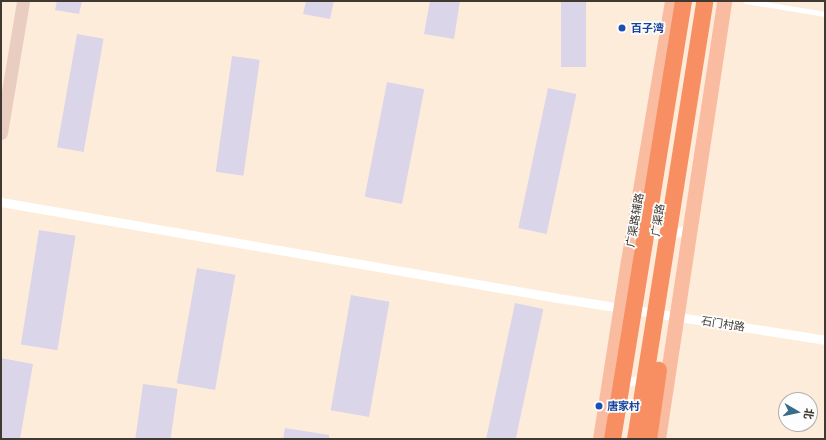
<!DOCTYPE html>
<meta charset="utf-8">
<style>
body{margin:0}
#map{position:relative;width:826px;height:440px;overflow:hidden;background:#feecdb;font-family:"Asap Condensed","Noto Sans SC",sans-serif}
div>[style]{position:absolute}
.building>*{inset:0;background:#dbd5ea;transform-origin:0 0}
.lane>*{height:4.5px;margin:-2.25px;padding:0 2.25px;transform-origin:2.25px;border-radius:2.25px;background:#fff}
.street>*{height:9px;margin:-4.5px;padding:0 4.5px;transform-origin:4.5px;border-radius:4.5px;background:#fff}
.secondary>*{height:13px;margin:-6.5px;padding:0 6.5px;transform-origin:6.5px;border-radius:6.5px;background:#eacdc1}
.primary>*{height:15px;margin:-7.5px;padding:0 7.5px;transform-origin:7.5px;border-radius:7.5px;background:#fabca1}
.highway>*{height:17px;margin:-8.5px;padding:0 8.5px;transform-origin:8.5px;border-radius:8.5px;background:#f78f63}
.dots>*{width:11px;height:11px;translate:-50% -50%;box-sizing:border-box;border:2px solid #fdfdfd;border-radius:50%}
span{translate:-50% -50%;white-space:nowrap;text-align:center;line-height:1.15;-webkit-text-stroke:3.5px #fdfdfd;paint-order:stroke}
.transit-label{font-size:11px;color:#164399;font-weight:700}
.left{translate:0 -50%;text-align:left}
.street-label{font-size:11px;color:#403932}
.frame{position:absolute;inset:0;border:2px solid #403932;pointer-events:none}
.north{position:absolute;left:778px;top:392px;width:40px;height:40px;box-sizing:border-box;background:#fdfdfd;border:1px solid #b1afac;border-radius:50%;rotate:99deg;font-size:11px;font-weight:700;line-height:16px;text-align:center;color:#403932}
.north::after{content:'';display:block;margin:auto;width:14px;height:18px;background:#386d89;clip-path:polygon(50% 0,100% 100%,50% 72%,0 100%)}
</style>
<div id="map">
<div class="building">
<div style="clip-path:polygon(57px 1px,82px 1px,79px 14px,55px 10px)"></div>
<div style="clip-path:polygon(306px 1px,334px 1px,330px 19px,303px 14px)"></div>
<div style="clip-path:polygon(430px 1px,460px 1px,454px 39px,424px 34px)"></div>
<div style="left:561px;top:1px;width:25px;height:66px"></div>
<div style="left:77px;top:34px;width:27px;height:115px;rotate:10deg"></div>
<div style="left:232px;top:56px;width:28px;height:117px;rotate:8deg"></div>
<div style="left:387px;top:82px;width:38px;height:117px;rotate:11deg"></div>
<div style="left:548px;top:88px;width:29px;height:143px;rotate:12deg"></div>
<div style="left:39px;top:230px;width:37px;height:116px;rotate:9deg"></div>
<div style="left:197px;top:268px;width:39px;height:117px;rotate:10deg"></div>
<div style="left:351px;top:295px;width:39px;height:117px;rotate:10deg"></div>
<div style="left:515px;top:303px;width:29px;height:138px;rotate:12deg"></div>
<div style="clip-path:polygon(1px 358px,33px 364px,20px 439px,1px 439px)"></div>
<div style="left:143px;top:384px;width:35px;height:56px;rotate:8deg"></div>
<div style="clip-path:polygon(285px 428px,329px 435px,329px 439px,283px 439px)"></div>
</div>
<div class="lane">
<div style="left:746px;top:1px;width:80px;rotate:9.3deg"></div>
</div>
<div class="street">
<div style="left:1px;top:202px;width:565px;rotate:9.78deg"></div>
<div style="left:558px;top:298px;width:270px;rotate:8.9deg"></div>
<div style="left:643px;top:228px;width:10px;rotate:37deg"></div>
<div style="left:651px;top:234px;width:21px;rotate:3deg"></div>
<div style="left:672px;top:235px;width:20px;rotate:-24deg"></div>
<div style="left:619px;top:387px;width:9px;rotate:-36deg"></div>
<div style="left:626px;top:382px;width:12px;rotate:-9deg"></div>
<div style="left:638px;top:380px;width:9px;rotate:36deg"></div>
</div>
<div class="secondary">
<div style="left:1px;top:133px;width:134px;rotate:-80.5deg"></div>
</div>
<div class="primary">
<div style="left:600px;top:439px;width:180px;rotate:-81.1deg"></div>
<div style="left:628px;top:261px;width:264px;rotate:-80.4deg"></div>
<div style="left:658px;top:439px;width:443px;rotate:-81.4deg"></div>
</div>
<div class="highway">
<div style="left:612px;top:439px;width:444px;rotate:-80.8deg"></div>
<div style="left:635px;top:439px;width:443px;rotate:-81deg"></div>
<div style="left:648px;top:439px;width:70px;rotate:-81.8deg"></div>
</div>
<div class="dots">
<div style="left:622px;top:28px;background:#1a4fb4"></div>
<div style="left:599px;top:406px;background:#1a4fb4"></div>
</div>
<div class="transit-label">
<span class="left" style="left:631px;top:28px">百子湾</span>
<span class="left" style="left:607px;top:406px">唐家村</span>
</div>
<div class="street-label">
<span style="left:635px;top:220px;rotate:-80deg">广渠路辅路</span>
<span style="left:658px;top:220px;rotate:-81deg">广渠路</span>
<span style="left:723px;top:324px;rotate:9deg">石门村路</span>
</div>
<div class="frame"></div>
<div class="north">北</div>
</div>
